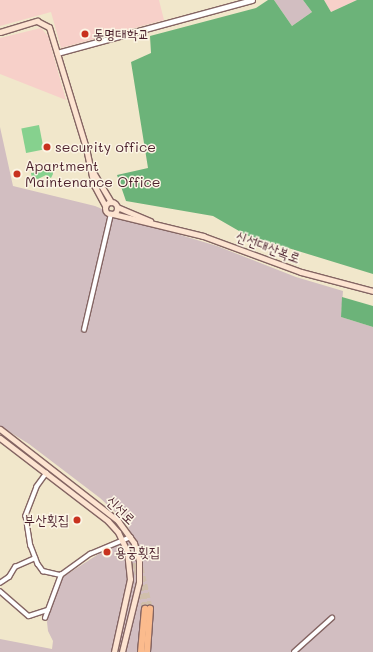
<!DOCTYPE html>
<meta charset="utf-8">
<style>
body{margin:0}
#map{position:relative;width:373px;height:652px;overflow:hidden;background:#f1e7cb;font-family:Mali,"Poor Story",sans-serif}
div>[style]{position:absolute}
.built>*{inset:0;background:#f7d0c9}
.industrial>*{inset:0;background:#d2bec1}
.green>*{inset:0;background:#86d18e;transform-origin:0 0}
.forest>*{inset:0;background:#6cb379}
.trunk-tunnel>*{height:5.5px;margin-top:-2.75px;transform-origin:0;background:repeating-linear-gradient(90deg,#d0bfab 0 5.5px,transparent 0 8.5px)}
.roads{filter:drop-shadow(1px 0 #846563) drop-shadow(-1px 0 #846563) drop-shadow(0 1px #846563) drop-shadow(0 -1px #846563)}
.minor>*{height:3.5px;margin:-1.75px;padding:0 1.75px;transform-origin:1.75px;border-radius:1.75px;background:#fff}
.tertiary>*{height:4.5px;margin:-2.25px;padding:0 2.25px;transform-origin:2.25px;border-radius:2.25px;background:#fff}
.secondary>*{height:5px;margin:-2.5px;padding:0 2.5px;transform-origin:2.5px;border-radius:2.5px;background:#fde4d1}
.secondary>.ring{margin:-2.5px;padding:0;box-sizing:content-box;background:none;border:5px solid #fde4d1;border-radius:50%}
.trunk>*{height:5.5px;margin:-2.75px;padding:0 2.75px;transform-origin:2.75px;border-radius:2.75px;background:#fbbb8d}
.dots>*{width:11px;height:11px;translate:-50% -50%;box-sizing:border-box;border:2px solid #fcf5e5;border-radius:50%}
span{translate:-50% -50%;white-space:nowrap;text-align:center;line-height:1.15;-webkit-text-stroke:3px #fcf5e5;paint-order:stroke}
.poi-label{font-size:14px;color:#4a1f2b}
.left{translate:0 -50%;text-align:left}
.right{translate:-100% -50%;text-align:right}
.street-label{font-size:14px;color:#4a1f2b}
</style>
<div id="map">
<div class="built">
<div style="clip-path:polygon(0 0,159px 0,164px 20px,61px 48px,51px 12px,0 26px)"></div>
<div style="clip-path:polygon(324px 0,357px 0,331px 12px)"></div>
<div style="clip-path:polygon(41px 28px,48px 36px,66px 100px,0 74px,0 38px)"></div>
</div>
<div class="industrial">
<div style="clip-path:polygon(274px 0,303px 0,312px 12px,292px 26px)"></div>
<div style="clip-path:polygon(0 127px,13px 186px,95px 206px,121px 217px,217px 246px,296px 277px,343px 291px,341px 317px,373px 327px,373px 652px,0 652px,0 639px,52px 649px,53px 641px,48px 631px,47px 622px,55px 594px,63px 577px,131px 533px,126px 522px,100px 498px,29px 444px,0 426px)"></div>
</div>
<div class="green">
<div style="left:39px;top:125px;width:25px;height:18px;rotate:79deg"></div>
<div style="clip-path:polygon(52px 169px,53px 174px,51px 178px,46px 175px,38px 179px,32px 178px,31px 173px)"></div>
</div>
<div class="forest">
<div style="clip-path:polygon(268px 0,274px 0,292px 26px,312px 12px,303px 0,324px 0,331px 12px,357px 0,373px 0,373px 274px,246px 235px,213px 216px,126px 201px,117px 175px,148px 168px,131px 62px,151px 53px,150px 36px,256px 8px)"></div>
<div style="clip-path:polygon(342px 297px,373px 306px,373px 327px,341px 317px)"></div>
</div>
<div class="trunk-tunnel">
<div style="left:127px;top:548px;width:23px;rotate:65deg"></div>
<div style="left:137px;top:569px;width:41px;rotate:78.7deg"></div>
<div style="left:139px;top:560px;width:50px;rotate:77.3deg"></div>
</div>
<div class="roads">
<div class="minor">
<div style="left:84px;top:330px;width:119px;rotate:-76.9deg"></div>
<div style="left:47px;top:473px;width:17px;rotate:126deg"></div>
<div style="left:37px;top:487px;width:31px;rotate:111deg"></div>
<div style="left:26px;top:516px;width:30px;rotate:81deg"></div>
<div style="left:31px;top:546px;width:19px;rotate:69deg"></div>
<div style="left:38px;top:564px;width:9px;rotate:54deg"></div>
<div style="left:43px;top:571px;width:18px;rotate:13deg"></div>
<div style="left:0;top:583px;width:11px;rotate:-34deg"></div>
<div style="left:9px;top:577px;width:12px;rotate:-59deg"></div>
<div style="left:15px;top:567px;width:22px;rotate:-24deg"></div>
<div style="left:0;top:591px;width:38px;rotate:41deg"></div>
<div style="left:29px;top:616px;width:20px;rotate:-18deg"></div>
<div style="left:45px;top:618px;width:46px;rotate:-69.6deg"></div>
<div style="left:61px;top:575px;width:36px;rotate:-36deg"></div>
<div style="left:90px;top:554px;width:44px;rotate:-22.5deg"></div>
<div style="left:294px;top:652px;width:51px;rotate:-41.8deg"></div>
</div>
<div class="tertiary">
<div style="left:57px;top:53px;width:202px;rotate:-15.2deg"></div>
</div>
<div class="secondary">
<div style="left:0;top:32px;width:39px;rotate:-17deg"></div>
<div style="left:37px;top:21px;width:13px;rotate:27deg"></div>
<div style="left:49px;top:27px;width:127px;rotate:73deg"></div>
<div style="left:86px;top:148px;width:38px;rotate:78deg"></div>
<div style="left:94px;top:185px;width:24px;rotate:62deg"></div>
<div style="left:93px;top:172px;width:35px;rotate:59deg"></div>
<div class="ring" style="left:105px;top:202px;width:7px;height:7px"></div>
<div style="left:117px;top:207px;width:36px;rotate:23deg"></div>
<div style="left:113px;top:214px;width:93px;rotate:13.7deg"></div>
<div style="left:203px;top:236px;width:104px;rotate:20.2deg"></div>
<div style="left:301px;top:272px;width:74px;rotate:14.8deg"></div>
<div style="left:0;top:429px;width:150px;rotate:37.9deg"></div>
<div style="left:118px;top:521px;width:27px;rotate:54deg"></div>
<div style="left:134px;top:543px;width:18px;rotate:74deg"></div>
<div style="left:139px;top:560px;width:22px;rotate:90deg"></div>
<div style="left:139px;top:582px;width:72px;rotate:103.7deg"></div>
<div style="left:0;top:438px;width:136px;rotate:37.5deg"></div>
<div style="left:108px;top:521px;width:15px;rotate:48deg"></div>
<div style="left:118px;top:532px;width:21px;rotate:65deg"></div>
<div style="left:127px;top:551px;width:28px;rotate:84deg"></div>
<div style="left:130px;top:579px;width:75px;rotate:102.4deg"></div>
</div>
<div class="trunk">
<div style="left:141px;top:652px;width:43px;rotate:-84.7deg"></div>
<div style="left:147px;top:652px;width:43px;rotate:-86deg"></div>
</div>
</div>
<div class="dots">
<div style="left:85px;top:34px;background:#c8321e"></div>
<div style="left:47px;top:147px;background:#c8321e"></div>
<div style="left:17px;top:174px;background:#c8321e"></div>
<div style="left:77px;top:520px;background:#c8321e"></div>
<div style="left:107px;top:552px;background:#c8321e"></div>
</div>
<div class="poi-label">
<span class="left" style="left:93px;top:34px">동명대학교</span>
<span class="left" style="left:55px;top:147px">security office</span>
<span class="left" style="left:25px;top:174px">Apartment<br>Maintenance Office</span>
<span class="right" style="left:69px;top:520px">부산횟집</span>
<span class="left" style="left:115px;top:552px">용궁횟집</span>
</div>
<div class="street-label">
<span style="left:268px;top:247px;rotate:20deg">신선대산복로</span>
<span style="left:121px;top:510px;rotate:44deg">신선로</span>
</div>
</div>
